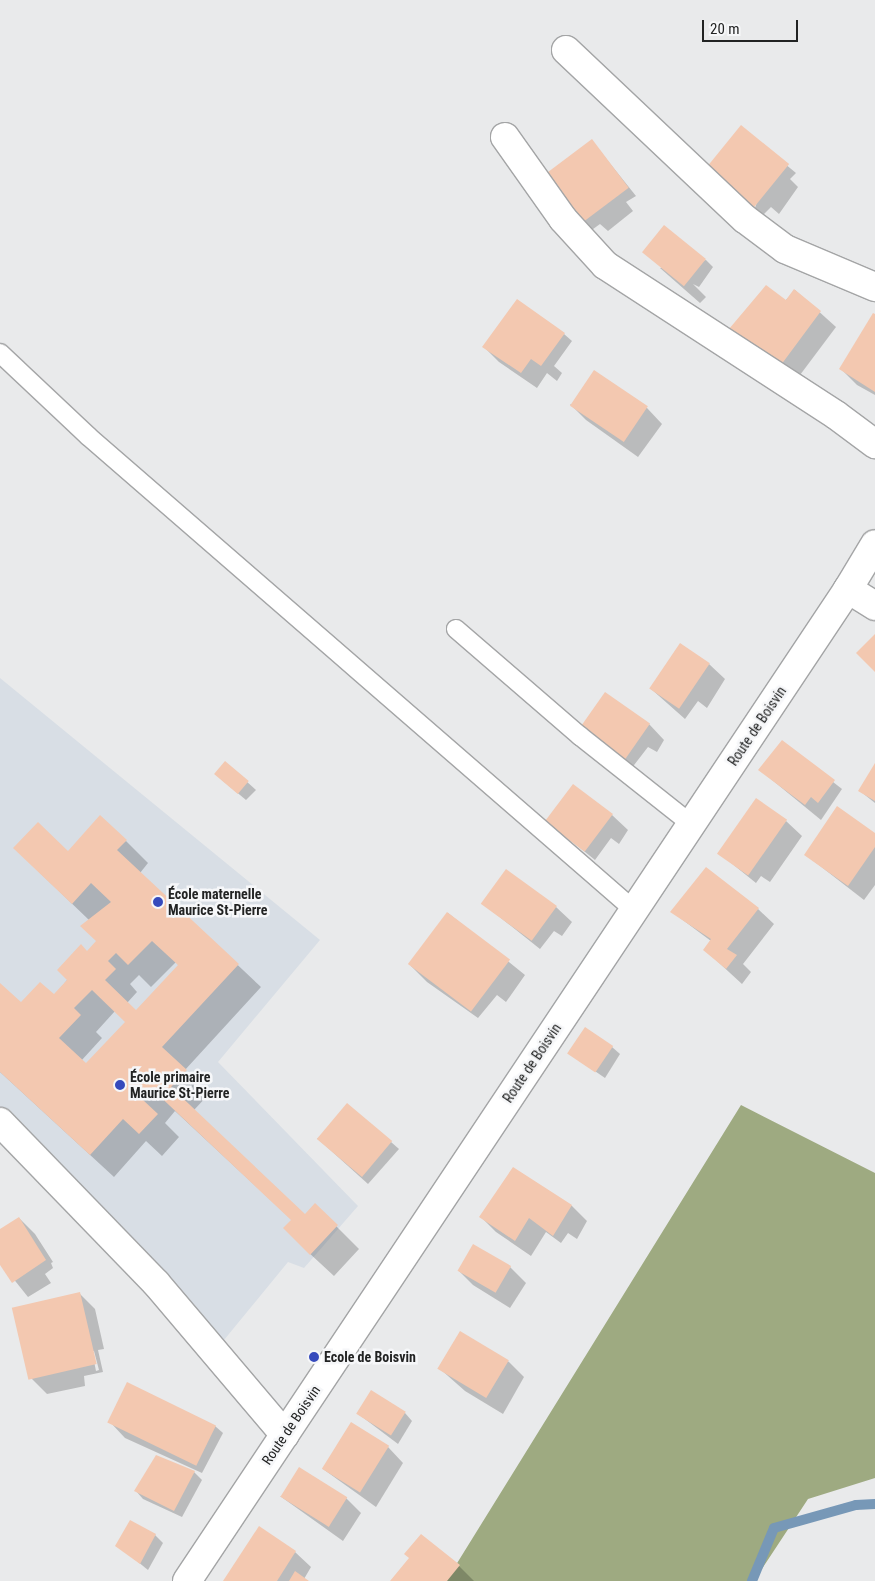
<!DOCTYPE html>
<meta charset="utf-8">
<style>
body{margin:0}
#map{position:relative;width:875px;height:1581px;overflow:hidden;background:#e9eaeb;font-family:"Roboto Condensed",sans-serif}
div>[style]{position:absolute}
.built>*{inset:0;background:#d8dee5}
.forest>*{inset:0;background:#9eaa81}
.shadow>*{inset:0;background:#0003}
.stream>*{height:10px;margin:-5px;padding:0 5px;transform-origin:5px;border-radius:5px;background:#7798b7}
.building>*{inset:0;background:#f3c8b0;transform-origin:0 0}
.roads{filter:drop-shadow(1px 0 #a4a5a6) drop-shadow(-1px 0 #a4a5a6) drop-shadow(0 1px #a4a5a6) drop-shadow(0 -1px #a4a5a6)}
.service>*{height:18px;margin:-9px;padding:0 9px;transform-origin:9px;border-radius:9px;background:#fff}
.minor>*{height:28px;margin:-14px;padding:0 14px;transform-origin:14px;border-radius:14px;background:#fff}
.secondary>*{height:28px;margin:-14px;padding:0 14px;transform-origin:14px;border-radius:14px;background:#fff}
.dots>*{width:14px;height:14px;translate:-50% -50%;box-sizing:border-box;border:2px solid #f6f7f9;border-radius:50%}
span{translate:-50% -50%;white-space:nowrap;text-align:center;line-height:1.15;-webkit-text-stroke:5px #f6f7f9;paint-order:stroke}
.street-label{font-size:14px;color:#222323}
.poi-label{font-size:14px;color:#222323;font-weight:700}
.left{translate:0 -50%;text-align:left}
.scale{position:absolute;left:702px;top:20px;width:96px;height:22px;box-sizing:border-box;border:2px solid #222323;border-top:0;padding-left:6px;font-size:15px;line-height:18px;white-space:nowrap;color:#222323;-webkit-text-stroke:4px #f6f7f9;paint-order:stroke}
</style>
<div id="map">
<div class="built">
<div style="clip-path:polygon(0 678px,320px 940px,218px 1062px,358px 1206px,304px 1268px,288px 1262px,224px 1340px,0 1108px)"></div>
</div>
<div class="forest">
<div style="clip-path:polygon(741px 1105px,875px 1173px,875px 1478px,808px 1499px,754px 1581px,446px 1581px)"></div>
</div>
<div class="shadow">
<div style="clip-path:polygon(592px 141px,636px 196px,626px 202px,633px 211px,608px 231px,600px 224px,589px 232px,581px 225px)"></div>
<div style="clip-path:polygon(773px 154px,796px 173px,790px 179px,798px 187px,779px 214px,771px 207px,762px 216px,754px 211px)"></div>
<div style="clip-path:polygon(706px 260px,713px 267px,699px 287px,693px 284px,706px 297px,700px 303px,660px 268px)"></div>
<div style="clip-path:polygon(795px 290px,836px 327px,794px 383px,746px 344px)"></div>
<div style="clip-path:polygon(875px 316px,875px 395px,857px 385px,841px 369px)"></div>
<div style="clip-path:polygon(564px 334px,572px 341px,554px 366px,562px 373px,557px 381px,547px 373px,537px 388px,499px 362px,484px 347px)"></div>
<div style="clip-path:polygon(570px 404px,647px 408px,662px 424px,638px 457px,586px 420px)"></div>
<div style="clip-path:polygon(709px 664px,725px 679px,707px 708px,698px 701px,685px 719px,650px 688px)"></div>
<div style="clip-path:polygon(649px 724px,664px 740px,657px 752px,648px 747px,631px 769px,596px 744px)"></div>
<div style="clip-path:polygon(782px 742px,842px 789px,821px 820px,766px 775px)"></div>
<div style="clip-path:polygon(225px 762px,256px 790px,246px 800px,222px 780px)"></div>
<div style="clip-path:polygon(875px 765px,875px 803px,860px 791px)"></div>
<div style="clip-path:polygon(612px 815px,628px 830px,619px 844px,611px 838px,595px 860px,548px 822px)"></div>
<div style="clip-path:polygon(786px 821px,802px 836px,770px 882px,761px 876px,756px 883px,720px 854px)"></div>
<div style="clip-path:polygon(875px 835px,875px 885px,864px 900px,806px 855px)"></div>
<div style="clip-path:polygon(evenodd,126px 841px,148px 863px,140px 873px,261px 987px,185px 1070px,209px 1094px,194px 1110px,305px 1215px,315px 1205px,359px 1249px,334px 1276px,307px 1251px,292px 1220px,175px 1111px,165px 1123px,179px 1137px,162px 1156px,146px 1141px,114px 1177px,0 1072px,0 984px,21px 1004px,54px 996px,98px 942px,89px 920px,38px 871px,68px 852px,126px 841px,176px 962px,179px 966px,136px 1012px,127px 1003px,137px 992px,130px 984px,139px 975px,151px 987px,176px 962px,126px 841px,115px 1011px,127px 1022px,86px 1065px,81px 1061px,102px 1038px,96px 1032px,115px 1011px)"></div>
<div style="clip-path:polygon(482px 903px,556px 907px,572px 922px,562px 936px,554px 931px,540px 949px)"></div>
<div style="clip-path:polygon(758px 909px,774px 924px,743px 964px,751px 972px,742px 984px,705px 950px,711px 941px,672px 912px)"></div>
<div style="clip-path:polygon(448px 913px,525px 975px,506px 1002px,497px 995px,478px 1018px,427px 982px,411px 966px)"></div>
<div style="clip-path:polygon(612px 1047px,620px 1054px,605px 1078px,570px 1054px)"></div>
<div style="clip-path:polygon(317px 1138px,391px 1142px,399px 1149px,368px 1184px)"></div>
<div style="clip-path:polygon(521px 1174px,572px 1206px,587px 1221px,577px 1239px,568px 1233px,561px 1243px,546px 1232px,531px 1256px,496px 1232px,481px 1217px)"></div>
<div style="clip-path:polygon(19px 1218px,35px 1234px,53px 1262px,51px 1263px,53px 1268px,45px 1274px,51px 1283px,28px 1297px,0 1262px,0 1230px)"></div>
<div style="clip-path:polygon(510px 1267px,526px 1283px,510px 1308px,473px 1285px,458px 1270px)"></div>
<div style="clip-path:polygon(evenodd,79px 1293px,95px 1309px,104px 1349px,98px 1350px,103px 1372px,84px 1376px,85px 1386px,47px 1394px,31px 1378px,79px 1293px,92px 1351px,94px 1351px,99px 1370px,96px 1371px,92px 1351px)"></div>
<div style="clip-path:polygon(472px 1340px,509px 1362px,524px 1377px,503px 1414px,465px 1391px,439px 1368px)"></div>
<div style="clip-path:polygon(357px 1413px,405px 1413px,412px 1421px,398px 1444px)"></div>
<div style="clip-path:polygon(110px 1422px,215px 1426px,223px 1433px,202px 1473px,125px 1438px)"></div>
<div style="clip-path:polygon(388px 1447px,403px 1463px,376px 1507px,323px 1469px)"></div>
<div style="clip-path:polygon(194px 1472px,202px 1480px,182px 1517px,143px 1499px,136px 1491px)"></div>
<div style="clip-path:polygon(280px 1496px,346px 1498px,361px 1513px,343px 1541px)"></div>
<div style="clip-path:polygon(155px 1535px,163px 1543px,148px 1570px,117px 1545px)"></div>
<div style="clip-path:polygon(295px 1552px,311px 1567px,304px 1579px,307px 1581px,225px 1581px)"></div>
<div style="clip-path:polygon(459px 1566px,474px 1581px,392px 1581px)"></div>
</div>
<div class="stream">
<div style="left:752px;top:1581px;width:57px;rotate:-67.5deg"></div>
<div style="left:774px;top:1528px;width:85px;rotate:-15.7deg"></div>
<div style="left:856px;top:1505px;width:19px;rotate:-3deg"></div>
</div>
<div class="building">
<div style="left:741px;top:125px;width:62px;height:59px;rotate:39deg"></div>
<div style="left:592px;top:139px;width:61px;height:65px;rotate:53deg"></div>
<div style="left:664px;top:225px;width:54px;height:35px;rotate:39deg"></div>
<div style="clip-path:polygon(766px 285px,786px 300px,794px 289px,821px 311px,778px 369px,729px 329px)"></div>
<div style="clip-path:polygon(517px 299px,565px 333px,541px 366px,531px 359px,521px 373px,482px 347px)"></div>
<div style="clip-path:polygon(873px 313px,875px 314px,875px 392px,839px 369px)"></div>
<div style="left:594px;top:370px;width:65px;height:43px;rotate:34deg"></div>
<div style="clip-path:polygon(875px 634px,875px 672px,856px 653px)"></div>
<div style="left:680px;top:643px;width:36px;height:55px;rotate:34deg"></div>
<div style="left:605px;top:692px;width:55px;height:45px;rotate:35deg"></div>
<div style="clip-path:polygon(782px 740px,835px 780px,818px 803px,811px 797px,805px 805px,758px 770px)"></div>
<div style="left:225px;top:761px;width:31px;height:17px;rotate:40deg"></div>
<div style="clip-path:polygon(875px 763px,875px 801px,858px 791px)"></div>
<div style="left:573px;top:784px;width:50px;height:47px;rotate:37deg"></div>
<div style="left:756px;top:798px;width:38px;height:68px;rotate:35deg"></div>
<div style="clip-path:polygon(837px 806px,875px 833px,875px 847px,848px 886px,804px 855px)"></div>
<div style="clip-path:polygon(evenodd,100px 815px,127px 840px,117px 850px,239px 964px,162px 1047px,187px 1070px,171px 1087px,305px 1214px,315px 1203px,338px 1225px,310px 1255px,283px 1228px,291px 1220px,152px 1089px,143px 1100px,158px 1114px,139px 1134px,123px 1119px,90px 1155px,0 1072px,0 983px,21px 1002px,40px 982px,54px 994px,67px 980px,57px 970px,81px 944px,87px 951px,96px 941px,80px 926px,111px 902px,91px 883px,72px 904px,13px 848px,38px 822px,68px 851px,100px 815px,152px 941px,178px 965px,136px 1010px,105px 980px,116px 969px,108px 961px,116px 953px,128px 965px,152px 941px,100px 815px,92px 990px,125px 1022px,86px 1063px,59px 1038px,81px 1015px,74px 1008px,92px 990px)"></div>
<div style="clip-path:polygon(706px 867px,759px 908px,727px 949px,737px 955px,726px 969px,703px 950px,711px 939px,670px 912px)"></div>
<div style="left:506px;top:869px;width:63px;height:43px;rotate:36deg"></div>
<div style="left:447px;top:912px;width:79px;height:65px;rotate:37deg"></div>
<div style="left:585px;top:1027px;width:34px;height:32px;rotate:34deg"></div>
<div style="left:347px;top:1103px;width:59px;height:47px;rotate:40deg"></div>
<div style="clip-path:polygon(513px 1167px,572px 1205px,553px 1236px,529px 1218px,515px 1241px,479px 1217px)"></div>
<div style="clip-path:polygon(19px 1217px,46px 1260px,12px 1283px,0 1265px,0 1229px)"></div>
<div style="left:473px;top:1244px;width:44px;height:31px;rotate:30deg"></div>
<div style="left:80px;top:1292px;width:74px;height:70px;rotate:77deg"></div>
<div style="left:460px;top:1331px;width:57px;height:44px;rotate:31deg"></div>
<div style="left:127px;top:1382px;width:99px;height:45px;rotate:26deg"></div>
<div style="left:371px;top:1390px;width:41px;height:28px;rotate:32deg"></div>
<div style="left:351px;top:1422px;width:45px;height:55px;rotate:32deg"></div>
<div style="clip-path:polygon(156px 1455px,195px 1471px,174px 1511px,134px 1491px)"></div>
<div style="left:299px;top:1467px;width:57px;height:35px;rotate:32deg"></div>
<div style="clip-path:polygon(130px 1520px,156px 1534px,140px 1564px,115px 1546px)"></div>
<div style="clip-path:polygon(259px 1526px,296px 1551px,277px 1581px,223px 1581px)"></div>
<div style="clip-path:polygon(421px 1534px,460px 1565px,447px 1581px,390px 1581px,409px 1558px,404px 1554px)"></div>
<div style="clip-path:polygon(295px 1571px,309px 1581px,289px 1581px)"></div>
</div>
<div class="roads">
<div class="service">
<div style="left:0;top:353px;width:121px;rotate:43.3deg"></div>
<div style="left:88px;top:436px;width:723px;rotate:40.96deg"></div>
<div style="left:456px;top:629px;width:164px;rotate:40.8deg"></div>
<div style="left:580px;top:736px;width:142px;rotate:38.4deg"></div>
</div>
<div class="minor">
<div style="left:566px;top:50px;width:246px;rotate:43.4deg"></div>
<div style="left:745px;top:219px;width:50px;rotate:36.9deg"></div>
<div style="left:785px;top:249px;width:98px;rotate:22.9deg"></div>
<div style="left:505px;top:137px;width:100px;rotate:54.7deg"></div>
<div style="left:563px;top:219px;width:62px;rotate:47.6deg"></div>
<div style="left:605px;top:265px;width:275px;rotate:33deg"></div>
<div style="left:836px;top:415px;width:49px;rotate:36.6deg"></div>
<div style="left:848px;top:589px;width:32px;rotate:32deg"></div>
<div style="left:0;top:1122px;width:224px;rotate:45.9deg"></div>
<div style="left:156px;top:1283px;width:199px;rotate:49.7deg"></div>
</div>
<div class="secondary">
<div style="left:187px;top:1581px;width:1192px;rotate:-56.32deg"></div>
<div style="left:848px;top:589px;width:52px;rotate:-59deg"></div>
</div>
</div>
<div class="dots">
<div style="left:158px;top:902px;background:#364abc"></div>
<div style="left:120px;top:1085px;background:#364abc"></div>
<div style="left:314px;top:1357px;background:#364abc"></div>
</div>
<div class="street-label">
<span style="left:757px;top:726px;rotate:-56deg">Route de Boisvin</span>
<span style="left:532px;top:1063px;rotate:-56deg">Route de Boisvin</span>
<span style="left:291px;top:1425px;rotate:-56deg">Route de Boisvin</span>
</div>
<div class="poi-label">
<span class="left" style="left:168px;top:902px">École maternelle<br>Maurice St-Pierre</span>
<span class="left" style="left:130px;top:1085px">École primaire<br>Maurice St-Pierre</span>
<span class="left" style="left:324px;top:1357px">Ecole de Boisvin</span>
</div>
<div class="scale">20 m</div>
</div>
